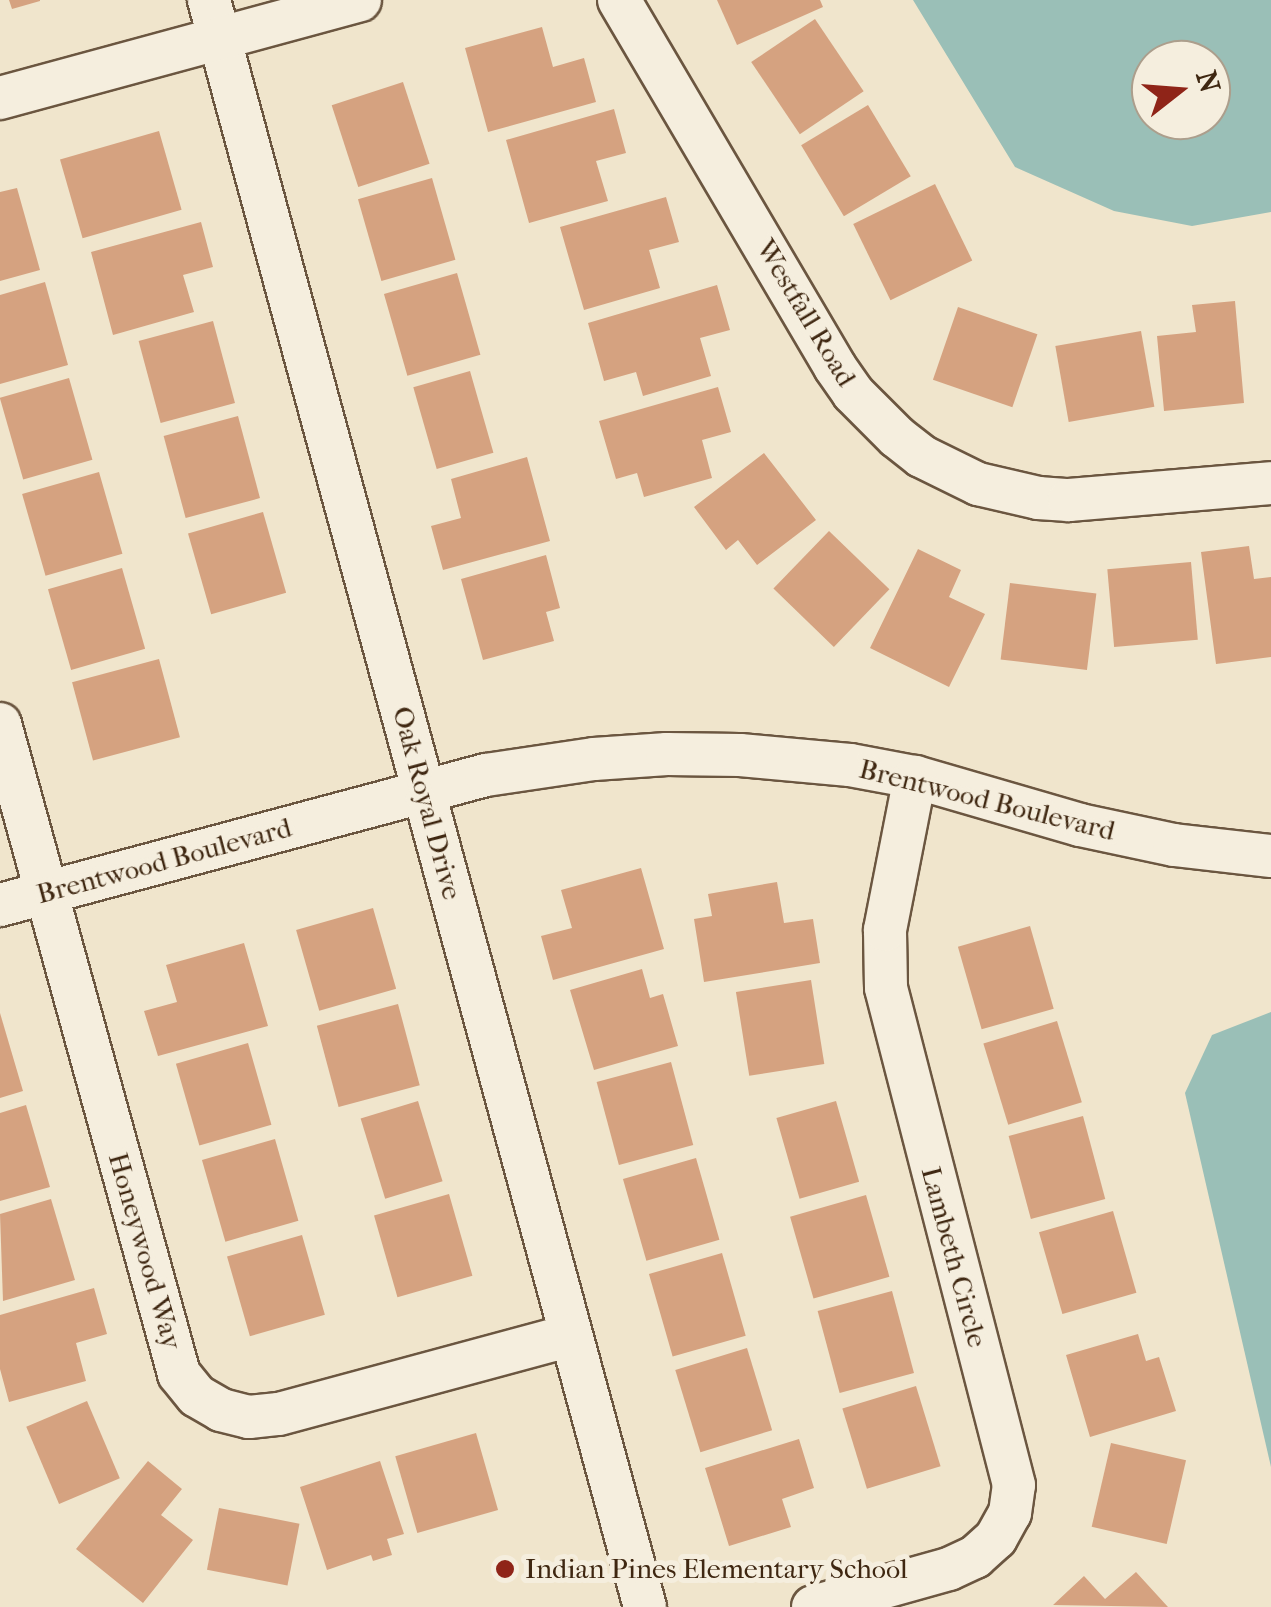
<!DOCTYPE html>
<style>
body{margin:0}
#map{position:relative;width:1271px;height:1607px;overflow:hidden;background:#f0e5cc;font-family:"IM FELL French Canon",serif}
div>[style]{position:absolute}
.water>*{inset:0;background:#9abfb7}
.building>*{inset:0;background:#d5a280;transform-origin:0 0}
.roads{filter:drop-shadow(2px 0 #6b5640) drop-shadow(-2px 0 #6b5640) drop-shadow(0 2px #6b5640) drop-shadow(0 -2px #6b5640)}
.minor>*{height:42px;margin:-21px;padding:0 21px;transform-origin:21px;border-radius:21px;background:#f5eede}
.dots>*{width:28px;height:28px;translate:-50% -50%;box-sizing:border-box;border:5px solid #f5eede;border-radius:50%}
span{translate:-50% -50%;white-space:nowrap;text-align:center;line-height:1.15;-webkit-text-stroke:10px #f5eede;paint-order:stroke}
.street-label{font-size:28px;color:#3f2711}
.poi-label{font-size:28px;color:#3f2711}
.left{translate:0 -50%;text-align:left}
.north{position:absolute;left:1131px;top:40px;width:100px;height:100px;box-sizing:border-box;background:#f5eede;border:2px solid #ac9e8c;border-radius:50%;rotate:73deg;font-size:28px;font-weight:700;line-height:40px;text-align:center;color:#3f2711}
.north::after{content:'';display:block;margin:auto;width:35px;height:45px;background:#8f2418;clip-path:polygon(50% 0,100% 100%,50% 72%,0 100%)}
</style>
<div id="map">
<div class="water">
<div style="clip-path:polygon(evenodd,913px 0,1271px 0,1271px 212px,1192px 226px,1114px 211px,1015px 167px,913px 0,1211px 60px,1211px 120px,1151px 120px,1151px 60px,1211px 60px)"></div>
<div style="clip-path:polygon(1271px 1012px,1271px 1467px,1185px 1093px,1212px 1035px)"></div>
</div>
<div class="building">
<div style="clip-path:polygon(9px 0,40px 0,40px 1px,12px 9px)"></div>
<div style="clip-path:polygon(717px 0,820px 0,823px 7px,737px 45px)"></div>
<div style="left:815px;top:19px;width:87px;height:77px;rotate:56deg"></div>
<div style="clip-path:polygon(542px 27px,553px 67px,584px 58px,596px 102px,488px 132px,465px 48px)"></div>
<div style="left:403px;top:82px;width:86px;height:75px;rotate:72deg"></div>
<div style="left:868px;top:105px;width:83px;height:78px;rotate:59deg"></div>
<div style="clip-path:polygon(614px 109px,626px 153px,596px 161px,608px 201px,529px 223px,506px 140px)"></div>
<div style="left:159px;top:131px;width:82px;height:103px;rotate:74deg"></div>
<div style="left:432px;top:178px;width:85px;height:77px;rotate:74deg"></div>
<div style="left:935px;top:184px;width:85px;height:91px;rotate:64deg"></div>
<div style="clip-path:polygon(17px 188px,40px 270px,0 281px,0 192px)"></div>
<div style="clip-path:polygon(666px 197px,679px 242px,649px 250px,660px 288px,584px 310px,560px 227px)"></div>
<div style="clip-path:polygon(201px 222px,213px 267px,183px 275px,194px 312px,113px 335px,91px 252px)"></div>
<div style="left:457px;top:273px;width:85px;height:76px;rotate:74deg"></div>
<div style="clip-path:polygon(45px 282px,68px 365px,0 384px,0 295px)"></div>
<div style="clip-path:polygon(717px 285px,730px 330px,700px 338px,711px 376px,643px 396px,636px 372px,604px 381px,588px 323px)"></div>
<div style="clip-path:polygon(1235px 301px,1244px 403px,1164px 411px,1157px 336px,1196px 332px,1192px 305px)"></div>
<div style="left:958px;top:307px;width:84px;height:77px;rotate:19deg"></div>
<div style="left:213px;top:321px;width:85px;height:77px;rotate:75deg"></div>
<div style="left:1141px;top:331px;width:77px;height:87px;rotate:80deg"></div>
<div style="left:470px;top:371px;width:85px;height:59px;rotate:74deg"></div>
<div style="left:69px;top:378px;width:85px;height:72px;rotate:74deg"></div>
<div style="clip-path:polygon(718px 387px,731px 432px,702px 440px,712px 478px,644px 497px,637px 473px,616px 479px,599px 421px)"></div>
<div style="left:238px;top:416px;width:85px;height:77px;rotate:75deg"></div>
<div style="clip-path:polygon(764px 453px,816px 520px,757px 565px,738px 540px,726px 550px,694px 507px)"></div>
<div style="clip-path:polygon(527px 457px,550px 541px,443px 570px,431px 526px,461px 518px,451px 479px)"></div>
<div style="left:99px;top:472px;width:85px;height:80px;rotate:74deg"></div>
<div style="left:263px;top:512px;width:84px;height:78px;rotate:74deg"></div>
<div style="left:829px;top:531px;width:84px;height:80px;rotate:44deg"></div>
<div style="clip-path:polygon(1249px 546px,1254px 579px,1271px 577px,1271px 657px,1216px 664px,1201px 552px)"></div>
<div style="clip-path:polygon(918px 549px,961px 570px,949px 597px,985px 614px,949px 687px,870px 648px)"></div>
<div style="clip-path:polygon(546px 555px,560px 608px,546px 612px,554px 641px,483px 660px,461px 579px)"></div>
<div style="left:1191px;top:562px;width:78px;height:84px;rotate:85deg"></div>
<div style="left:122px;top:568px;width:84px;height:77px;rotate:74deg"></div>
<div style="left:1010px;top:583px;width:87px;height:77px;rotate:7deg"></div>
<div style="left:159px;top:659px;width:81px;height:90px;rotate:75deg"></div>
<div style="clip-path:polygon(641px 868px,664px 949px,553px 980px,541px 936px,572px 928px,561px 890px)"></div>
<div style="clip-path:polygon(777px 882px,784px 923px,813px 919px,820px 963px,704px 982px,694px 919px,712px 916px,708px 894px)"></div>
<div style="left:373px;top:908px;width:84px;height:80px;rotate:74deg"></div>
<div style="left:1030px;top:926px;width:86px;height:75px;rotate:74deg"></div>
<div style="clip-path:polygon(244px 943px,268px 1026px,158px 1056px,144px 1011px,177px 1002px,166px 965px)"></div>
<div style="clip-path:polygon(642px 969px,650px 998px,663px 994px,678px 1046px,594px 1070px,570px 990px)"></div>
<div style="left:811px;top:980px;width:85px;height:76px;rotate:81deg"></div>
<div style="left:398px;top:1004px;width:84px;height:84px;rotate:75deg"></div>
<div style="clip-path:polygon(0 1013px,23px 1091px,0 1098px)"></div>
<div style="left:1057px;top:1021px;width:85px;height:77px;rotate:73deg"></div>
<div style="left:248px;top:1043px;width:85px;height:75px;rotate:74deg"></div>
<div style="left:671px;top:1062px;width:86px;height:77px;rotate:75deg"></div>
<div style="left:418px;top:1101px;width:84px;height:60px;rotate:73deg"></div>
<div style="left:836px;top:1101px;width:84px;height:62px;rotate:74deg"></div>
<div style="clip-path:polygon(26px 1105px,50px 1187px,0 1201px,0 1113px)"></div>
<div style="left:1083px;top:1116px;width:86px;height:77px;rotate:75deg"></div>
<div style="left:275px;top:1139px;width:85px;height:76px;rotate:74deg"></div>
<div style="left:696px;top:1158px;width:85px;height:76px;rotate:74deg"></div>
<div style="left:449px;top:1194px;width:85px;height:78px;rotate:74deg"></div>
<div style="left:866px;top:1195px;width:85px;height:79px;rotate:74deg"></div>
<div style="clip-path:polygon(51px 1199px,75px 1280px,3px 1301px,0 1214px)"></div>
<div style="left:1113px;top:1211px;width:85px;height:77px;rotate:74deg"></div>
<div style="left:302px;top:1235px;width:83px;height:78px;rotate:74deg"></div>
<div style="left:722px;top:1253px;width:86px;height:76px;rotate:74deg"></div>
<div style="clip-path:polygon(94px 1288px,107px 1334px,76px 1343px,86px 1381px,9px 1402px,0 1369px,0 1315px)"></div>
<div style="left:892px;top:1291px;width:85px;height:77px;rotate:75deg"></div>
<div style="clip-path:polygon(1138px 1334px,1146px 1361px,1159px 1357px,1176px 1411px,1090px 1437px,1066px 1355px)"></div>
<div style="left:747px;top:1348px;width:86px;height:75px;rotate:73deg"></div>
<div style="left:916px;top:1386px;width:84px;height:77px;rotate:73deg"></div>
<div style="left:87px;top:1401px;width:84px;height:66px;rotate:67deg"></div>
<div style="left:476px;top:1433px;width:80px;height:84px;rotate:74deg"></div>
<div style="clip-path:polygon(799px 1439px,814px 1488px,782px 1499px,791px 1527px,729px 1546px,705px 1468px)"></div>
<div style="left:1111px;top:1443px;width:77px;height:86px;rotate:13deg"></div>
<div style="clip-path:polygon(148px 1461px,182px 1489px,161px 1515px,193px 1540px,143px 1603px,76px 1549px)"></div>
<div style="clip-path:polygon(380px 1461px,404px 1534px,387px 1539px,392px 1555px,373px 1561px,371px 1555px,327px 1570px,300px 1487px)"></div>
<div style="left:219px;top:1508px;width:82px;height:63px;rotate:11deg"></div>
<div style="clip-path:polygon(1136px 1572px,1168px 1607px,1053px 1605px,1084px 1576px,1105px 1599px)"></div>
</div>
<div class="roads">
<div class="minor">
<div style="left:209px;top:0;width:1665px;rotate:74.82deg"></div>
<div style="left:619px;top:0;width:426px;rotate:59.5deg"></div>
<div style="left:835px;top:367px;width:32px;rotate:55deg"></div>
<div style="left:853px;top:393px;width:62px;rotate:45deg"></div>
<div style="left:897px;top:437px;width:31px;rotate:38deg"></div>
<div style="left:921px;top:456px;width:64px;rotate:26.2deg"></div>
<div style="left:978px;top:484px;width:62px;rotate:13.1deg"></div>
<div style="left:1038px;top:498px;width:31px;rotate:4deg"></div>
<div style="left:1069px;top:500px;width:203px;rotate:-4.8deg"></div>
<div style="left:0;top:98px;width:373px;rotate:-15.2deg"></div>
<div style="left:0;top:724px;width:674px;rotate:74.6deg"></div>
<div style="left:179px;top:1374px;width:28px;rotate:51deg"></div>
<div style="left:197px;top:1396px;width:28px;rotate:30deg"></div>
<div style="left:221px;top:1410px;width:29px;rotate:14deg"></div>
<div style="left:249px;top:1417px;width:30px;rotate:-6deg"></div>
<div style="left:279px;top:1414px;width:302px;rotate:-15.1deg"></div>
<div style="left:0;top:905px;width:503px;rotate:-14.98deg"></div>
<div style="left:486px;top:775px;width:109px;rotate:-8.4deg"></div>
<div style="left:594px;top:759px;width:73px;rotate:-3.9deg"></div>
<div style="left:667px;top:754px;width:73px;rotate:0.8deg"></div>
<div style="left:740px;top:755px;width:110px;rotate:5.2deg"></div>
<div style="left:850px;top:765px;width:66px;rotate:10.5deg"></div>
<div style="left:915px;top:777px;width:172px;rotate:16.2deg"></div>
<div style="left:1080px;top:825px;width:96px;rotate:12deg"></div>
<div style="left:1174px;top:845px;width:98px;rotate:6.5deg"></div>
<div style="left:813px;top:1607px;width:141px;rotate:-15.6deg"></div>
<div style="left:949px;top:1569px;width:29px;rotate:-25deg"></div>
<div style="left:975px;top:1557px;width:28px;rotate:-42deg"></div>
<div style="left:996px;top:1538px;width:29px;rotate:-61deg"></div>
<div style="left:1010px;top:1513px;width:28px;rotate:-82deg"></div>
<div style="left:1014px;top:1485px;width:513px;rotate:-104.44deg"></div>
<div style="left:886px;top:988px;width:58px;rotate:-91deg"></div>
<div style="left:885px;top:930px;width:156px;rotate:-78.9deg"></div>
</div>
</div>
<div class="dots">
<div style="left:505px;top:1569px;background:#8f2418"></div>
</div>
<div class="street-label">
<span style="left:806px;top:313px;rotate:59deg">Westfall Road</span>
<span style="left:987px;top:800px;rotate:14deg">Brentwood Boulevard</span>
<span style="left:427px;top:803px;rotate:75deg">Oak Royal Drive</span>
<span style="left:164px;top:861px;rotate:-15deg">Brentwood Boulevard</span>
<span style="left:145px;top:1251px;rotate:74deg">Honeywood Way</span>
<span style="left:954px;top:1257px;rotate:75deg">Lambeth Circle</span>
</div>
<div class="poi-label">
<span class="left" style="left:525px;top:1569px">Indian Pines Elementary School</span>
</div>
<div class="north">N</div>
</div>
